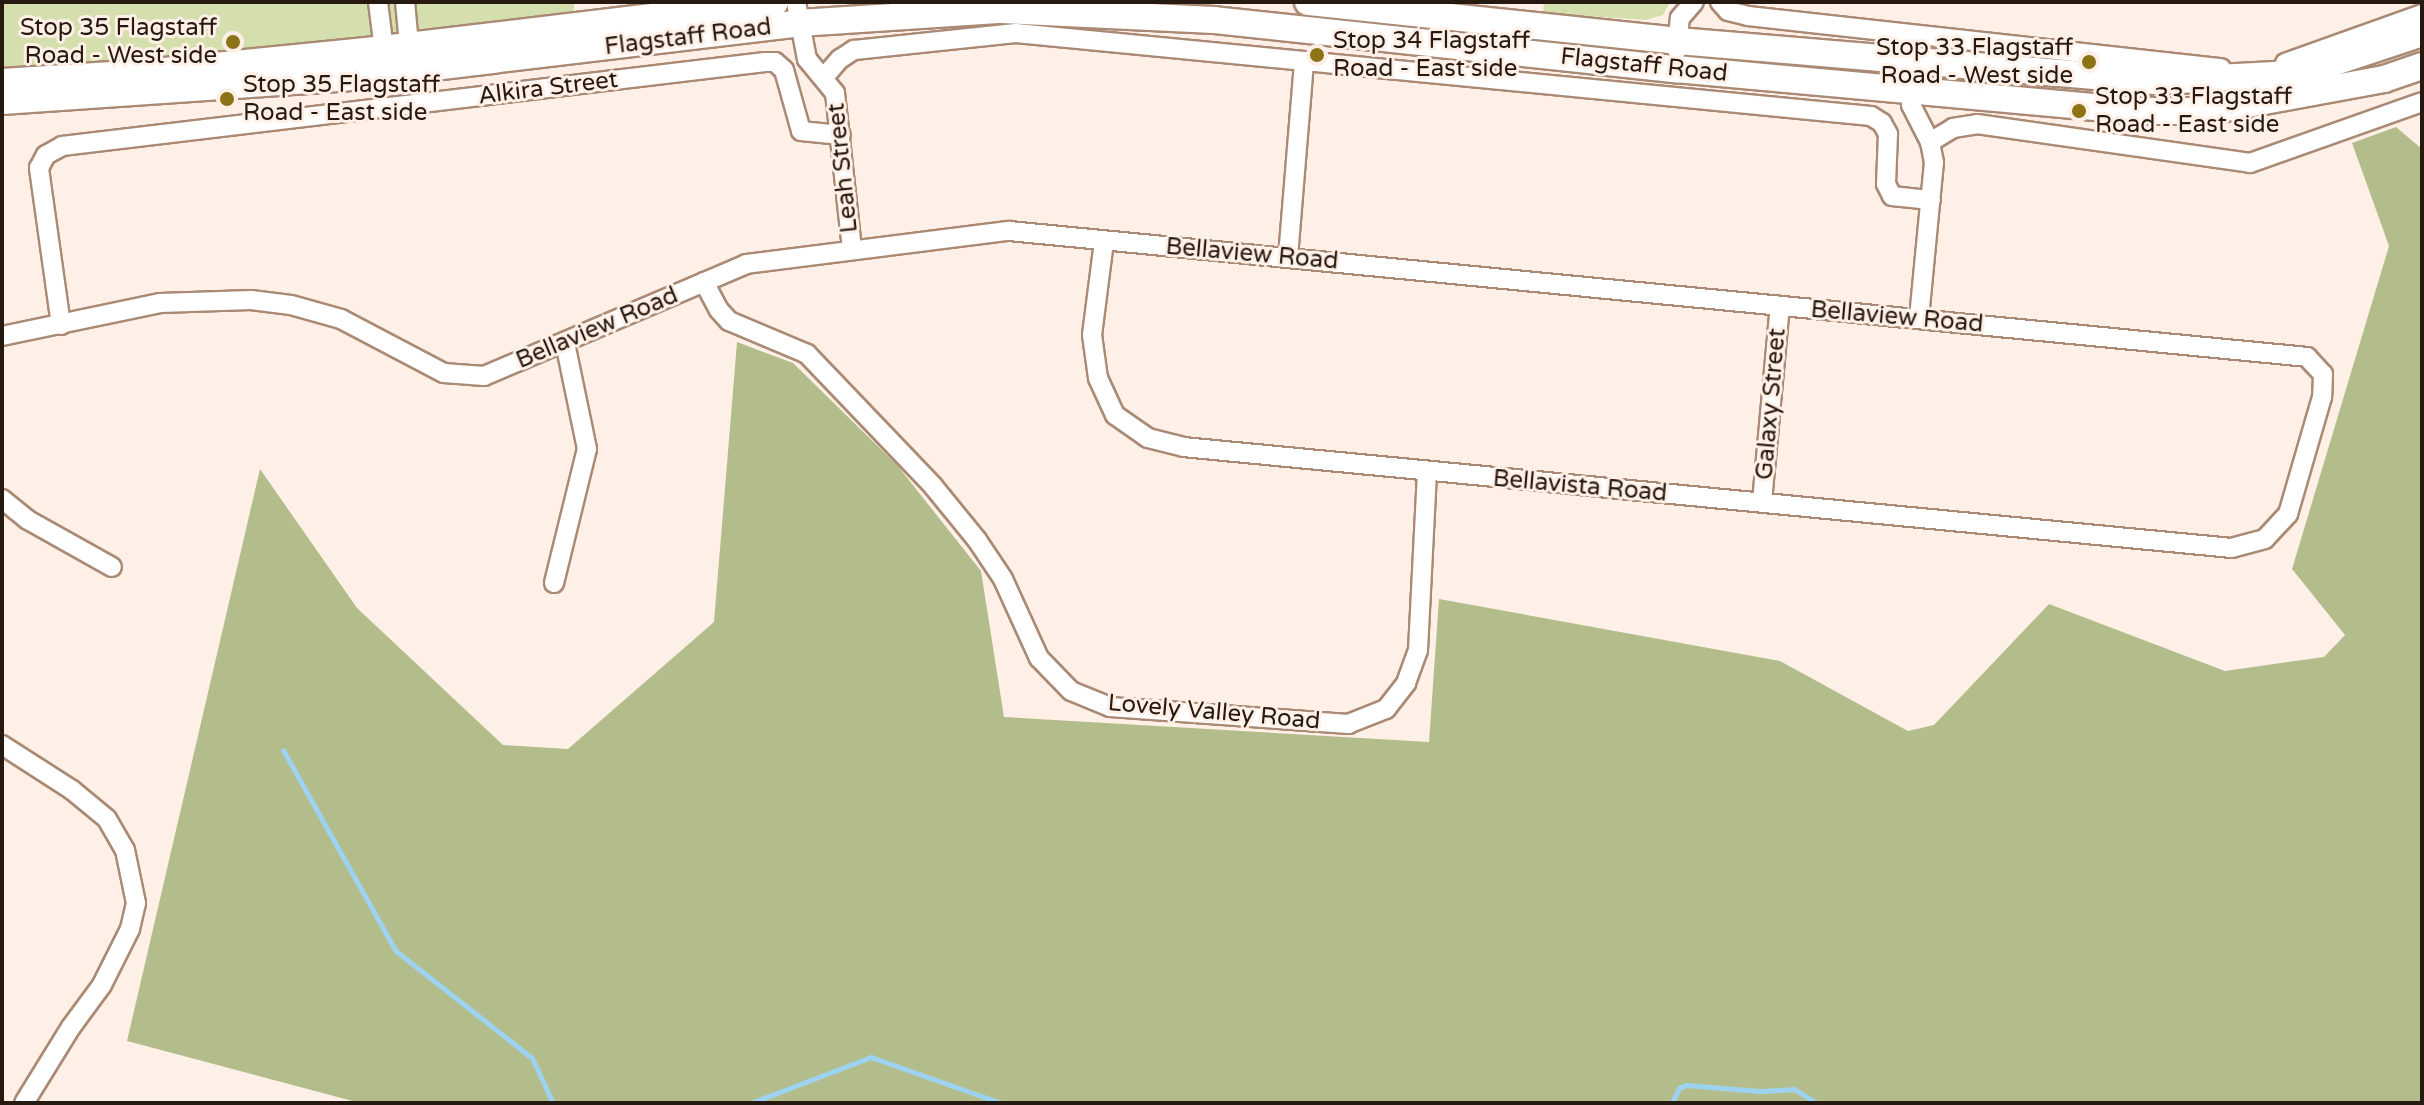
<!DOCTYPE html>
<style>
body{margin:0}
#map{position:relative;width:2424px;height:1105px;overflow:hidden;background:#fff0e7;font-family:"Varela Round",sans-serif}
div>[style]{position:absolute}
.green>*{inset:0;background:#d5dfae}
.forest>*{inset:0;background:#b3bd8b}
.stream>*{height:5px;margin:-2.5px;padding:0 2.5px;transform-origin:2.5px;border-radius:2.5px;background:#9dd3f0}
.roads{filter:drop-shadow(2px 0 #aa8a74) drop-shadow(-2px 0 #aa8a74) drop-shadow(0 2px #aa8a74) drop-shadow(0 -2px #aa8a74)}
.minor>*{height:18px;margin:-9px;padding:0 9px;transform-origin:9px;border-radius:9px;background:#fff}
.secondary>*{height:26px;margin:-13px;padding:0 13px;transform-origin:13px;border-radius:13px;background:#fff}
.dots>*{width:22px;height:22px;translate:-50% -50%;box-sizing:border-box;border:4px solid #fff0e7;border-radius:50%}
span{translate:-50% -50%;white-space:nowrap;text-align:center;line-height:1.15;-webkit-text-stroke:6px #fff0e7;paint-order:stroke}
.poi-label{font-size:24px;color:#251910}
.right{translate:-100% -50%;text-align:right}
.left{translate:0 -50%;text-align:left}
.street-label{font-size:24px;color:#251910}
.frame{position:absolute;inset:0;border:4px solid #251910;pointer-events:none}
</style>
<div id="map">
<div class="green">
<div style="clip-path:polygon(2px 2px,574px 2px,574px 26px,2px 82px)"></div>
<div style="clip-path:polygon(1544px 2px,1670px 2px,1663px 15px,1646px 20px,1543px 13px)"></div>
</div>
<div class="forest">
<div style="clip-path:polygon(2396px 127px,2422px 149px,2422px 1103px,360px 1103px,127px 1041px,260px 469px,357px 608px,503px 745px,568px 749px,714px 622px,737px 342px,793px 363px,897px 465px,981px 571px,1004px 717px,1429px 742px,1439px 599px,1780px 661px,1908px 731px,1934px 725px,2049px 604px,2225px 671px,2324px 657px,2345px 635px,2292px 569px,2389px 246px,2352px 143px)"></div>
</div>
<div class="stream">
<div style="left:283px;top:750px;width:231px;rotate:60.7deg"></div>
<div style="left:396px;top:951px;width:173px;rotate:38.2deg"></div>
<div style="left:532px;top:1058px;width:50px;rotate:65deg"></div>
<div style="left:751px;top:1103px;width:129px;rotate:-21deg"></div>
<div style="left:871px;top:1057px;width:138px;rotate:19.5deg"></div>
<div style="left:1672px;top:1103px;width:17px;rotate:-65deg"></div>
<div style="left:1679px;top:1088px;width:8px;rotate:-23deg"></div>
<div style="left:1686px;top:1085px;width:73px;rotate:4.7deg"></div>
<div style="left:1759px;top:1091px;width:35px;rotate:-3deg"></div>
<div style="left:1794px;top:1089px;width:26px;rotate:32deg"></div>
</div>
<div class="roads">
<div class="minor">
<div style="left:378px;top:2px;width:56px;rotate:82.9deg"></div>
<div style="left:405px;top:2px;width:53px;rotate:84.6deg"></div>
<div style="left:796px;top:2px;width:58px;rotate:79.1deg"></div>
<div style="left:807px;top:59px;width:44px;rotate:50.5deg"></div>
<div style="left:835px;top:93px;width:157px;rotate:83.8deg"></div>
<div style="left:1720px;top:2px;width:12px;rotate:48deg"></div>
<div style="left:1728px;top:11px;width:21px;rotate:14deg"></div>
<div style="left:1748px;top:16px;width:476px;rotate:6.3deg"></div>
<div style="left:1677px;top:50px;width:32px;rotate:-85deg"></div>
<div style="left:1680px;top:18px;width:21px;rotate:-49deg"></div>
<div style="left:1913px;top:61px;width:44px;rotate:92.6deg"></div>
<div style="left:1911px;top:105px;width:42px;rotate:62.8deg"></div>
<div style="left:1930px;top:142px;width:20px;rotate:79deg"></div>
<div style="left:1934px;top:162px;width:157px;rotate:95.5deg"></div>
<div style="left:2285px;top:63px;width:145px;rotate:-19.7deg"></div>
<div style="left:825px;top:76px;width:23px;rotate:-49deg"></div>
<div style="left:840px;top:59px;width:17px;rotate:-33deg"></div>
<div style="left:854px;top:50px;width:163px;rotate:-6deg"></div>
<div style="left:1016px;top:33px;width:859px;rotate:5.54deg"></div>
<div style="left:1871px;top:116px;width:13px;rotate:32deg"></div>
<div style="left:1882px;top:123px;width:13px;rotate:61deg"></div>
<div style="left:1888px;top:134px;width:50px;rotate:92.3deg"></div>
<div style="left:1886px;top:184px;width:13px;rotate:63deg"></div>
<div style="left:1892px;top:196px;width:39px;rotate:6deg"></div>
<div style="left:1930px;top:142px;width:27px;rotate:-31deg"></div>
<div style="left:1953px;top:128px;width:24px;rotate:-9deg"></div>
<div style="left:1977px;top:124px;width:276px;rotate:8.1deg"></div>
<div style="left:2250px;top:163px;width:182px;rotate:-19.5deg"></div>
<div style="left:1288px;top:257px;width:195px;rotate:-85.3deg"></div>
<div style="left:704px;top:282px;width:32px;rotate:62deg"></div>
<div style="left:719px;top:310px;width:15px;rotate:48deg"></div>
<div style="left:729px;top:321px;width:85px;rotate:22.9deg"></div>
<div style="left:807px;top:354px;width:182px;rotate:46.3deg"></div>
<div style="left:933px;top:486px;width:70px;rotate:50.8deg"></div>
<div style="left:977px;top:540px;width:47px;rotate:56.3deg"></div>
<div style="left:1003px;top:579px;width:87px;rotate:65.5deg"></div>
<div style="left:1039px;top:658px;width:46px;rotate:45.9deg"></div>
<div style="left:1071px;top:691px;width:42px;rotate:22.3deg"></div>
<div style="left:1110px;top:707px;width:239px;rotate:4.1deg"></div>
<div style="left:1348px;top:724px;width:41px;rotate:-21.5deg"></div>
<div style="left:1386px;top:709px;width:33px;rotate:-52deg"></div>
<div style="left:1406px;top:683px;width:35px;rotate:-70deg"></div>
<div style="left:1418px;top:650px;width:178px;rotate:-87.1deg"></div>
<div style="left:61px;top:325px;width:159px;rotate:-98deg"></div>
<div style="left:39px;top:168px;width:15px;rotate:-62deg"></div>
<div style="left:46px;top:155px;width:18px;rotate:-29deg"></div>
<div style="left:62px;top:146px;width:708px;rotate:-6.81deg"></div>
<div style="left:765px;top:62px;width:10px"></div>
<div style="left:775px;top:62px;width:12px;rotate:42deg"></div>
<div style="left:784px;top:70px;width:63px;rotate:74.4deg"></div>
<div style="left:801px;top:131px;width:40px;rotate:5.7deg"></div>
<div style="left:2px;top:336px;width:161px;rotate:-11.8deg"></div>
<div style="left:160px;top:303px;width:91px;rotate:-1.9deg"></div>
<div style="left:251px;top:300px;width:40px;rotate:7.1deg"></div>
<div style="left:291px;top:305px;width:52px;rotate:15.6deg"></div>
<div style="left:341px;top:319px;width:116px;rotate:27.7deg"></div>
<div style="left:444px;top:373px;width:40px;rotate:4.3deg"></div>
<div style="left:484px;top:376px;width:285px;rotate:-23.1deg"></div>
<div style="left:746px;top:264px;width:265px;rotate:-7.2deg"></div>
<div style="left:1009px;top:231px;width:1304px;rotate:5.54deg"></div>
<div style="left:2307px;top:357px;width:23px;rotate:47deg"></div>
<div style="left:2323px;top:374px;width:23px;rotate:92deg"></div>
<div style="left:2322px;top:397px;width:122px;rotate:106.2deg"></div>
<div style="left:2288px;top:514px;width:34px;rotate:133deg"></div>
<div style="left:2265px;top:539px;width:34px;rotate:165deg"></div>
<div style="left:2232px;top:548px;width:1053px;rotate:-174.5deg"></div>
<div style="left:1184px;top:447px;width:37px;rotate:-166deg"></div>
<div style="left:1148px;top:438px;width:40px;rotate:-145.1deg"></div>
<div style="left:1115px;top:415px;width:41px;rotate:-114.7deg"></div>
<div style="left:1098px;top:378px;width:43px;rotate:-97.9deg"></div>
<div style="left:1092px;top:335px;width:95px;rotate:-82.7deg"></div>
<div style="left:2px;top:499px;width:33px;rotate:39deg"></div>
<div style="left:28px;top:520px;width:96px;rotate:29.2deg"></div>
<div style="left:1762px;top:502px;width:197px;rotate:-84.8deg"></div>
<div style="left:554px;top:583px;width:138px;rotate:-76.2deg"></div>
<div style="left:587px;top:449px;width:108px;rotate:-101.7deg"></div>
<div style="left:2px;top:745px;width:83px;rotate:32.7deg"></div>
<div style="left:72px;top:790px;width:45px;rotate:39.6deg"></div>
<div style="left:107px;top:819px;width:36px;rotate:60deg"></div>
<div style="left:125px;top:850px;width:54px;rotate:78.3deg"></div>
<div style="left:136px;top:903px;width:27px;rotate:103deg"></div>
<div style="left:130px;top:929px;width:63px;rotate:116.6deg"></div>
<div style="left:102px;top:985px;width:52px;rotate:126.4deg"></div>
<div style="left:71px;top:1027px;width:89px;rotate:121.7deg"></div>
</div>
<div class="secondary">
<div style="left:1308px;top:2px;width:372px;rotate:6deg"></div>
<div style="left:1678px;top:41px;width:481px;rotate:4.8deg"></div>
<div style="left:2157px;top:81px;width:118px;rotate:-2.9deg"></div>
<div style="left:2275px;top:75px;width:49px;rotate:-10.6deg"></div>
<div style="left:2323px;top:66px;width:104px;rotate:-18.4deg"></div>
<div style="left:2px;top:82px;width:153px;rotate:-3.7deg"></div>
<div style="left:155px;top:72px;width:212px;rotate:-5.7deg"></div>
<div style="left:366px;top:51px;width:412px;rotate:-6.8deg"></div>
<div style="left:2px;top:101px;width:340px;rotate:-3.9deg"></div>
<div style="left:341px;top:78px;width:461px;rotate:-6.8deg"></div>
<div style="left:799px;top:23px;width:203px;rotate:-3.7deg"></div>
<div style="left:1002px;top:10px;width:212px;rotate:2.7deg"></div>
<div style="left:1214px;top:20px;width:465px;rotate:6.1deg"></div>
<div style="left:1676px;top:69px;width:465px;rotate:5.2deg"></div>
<div style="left:2139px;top:111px;width:71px"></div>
<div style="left:2210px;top:111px;width:177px;rotate:-10.4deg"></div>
<div style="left:2384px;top:79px;width:40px;rotate:-18.9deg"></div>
</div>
</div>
<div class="dots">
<div style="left:233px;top:42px;background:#8b7316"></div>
<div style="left:1317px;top:55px;background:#8b7316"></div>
<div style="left:2089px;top:62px;background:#8b7316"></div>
<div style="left:227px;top:99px;background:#8b7316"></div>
<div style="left:2079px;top:111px;background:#8b7316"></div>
</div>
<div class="poi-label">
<span class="right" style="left:217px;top:42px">Stop 35 Flagstaff<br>Road - West side</span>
<span class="left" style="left:1333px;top:55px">Stop 34 Flagstaff<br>Road - East side</span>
<span class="right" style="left:2073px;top:62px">Stop 33 Flagstaff<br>Road - West side</span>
<span class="left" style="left:243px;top:99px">Stop 35 Flagstaff<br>Road - East side</span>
<span class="left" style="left:2095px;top:111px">Stop 33 Flagstaff<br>Road - East side</span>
</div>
<div class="street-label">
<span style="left:688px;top:37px;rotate:-7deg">Flagstaff Road</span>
<span style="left:1644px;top:65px;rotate:6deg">Flagstaff Road</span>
<span style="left:548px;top:88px;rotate:-7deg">Alkira Street</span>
<span style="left:843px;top:168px;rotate:-96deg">Leah Street</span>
<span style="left:1252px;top:254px;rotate:5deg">Bellaview Road</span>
<span style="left:1897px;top:317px;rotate:5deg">Bellaview Road</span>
<span style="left:597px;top:328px;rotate:-23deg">Bellaview Road</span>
<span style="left:1771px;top:404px;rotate:-85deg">Galaxy Street</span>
<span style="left:1580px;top:486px;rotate:5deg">Bellavista Road</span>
<span style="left:1214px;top:712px;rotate:5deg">Lovely Valley Road</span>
</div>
<div class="frame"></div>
</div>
